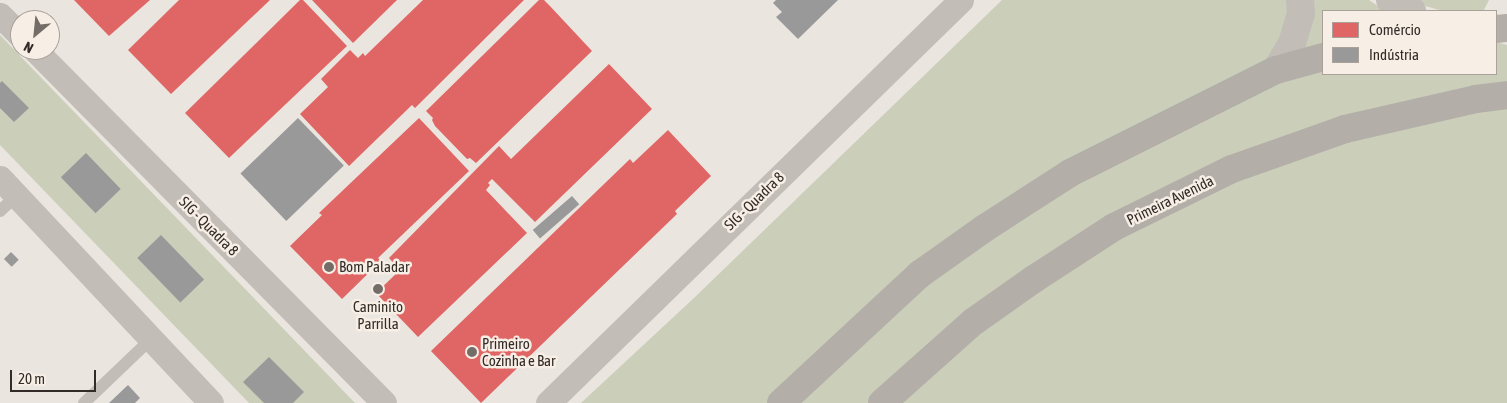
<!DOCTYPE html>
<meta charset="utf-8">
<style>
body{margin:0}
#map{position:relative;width:1507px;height:403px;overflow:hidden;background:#eae5df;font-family:"Asap Condensed",sans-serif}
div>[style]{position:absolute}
.green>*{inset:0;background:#cbcfba}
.shops>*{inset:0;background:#e06666}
.industry>*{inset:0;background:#999;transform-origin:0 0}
.service>*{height:12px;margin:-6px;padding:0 6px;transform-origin:6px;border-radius:6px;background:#c3bdb8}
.minor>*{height:25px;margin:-12.5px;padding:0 12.5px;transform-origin:12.5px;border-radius:12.5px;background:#c3bdb8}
.tertiary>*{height:28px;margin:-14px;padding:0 14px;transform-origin:14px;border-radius:14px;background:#c3bdb8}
.secondary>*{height:28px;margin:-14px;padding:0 14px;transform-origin:14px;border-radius:14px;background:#b4aea9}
.dots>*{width:14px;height:14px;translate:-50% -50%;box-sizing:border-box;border:2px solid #f7efe6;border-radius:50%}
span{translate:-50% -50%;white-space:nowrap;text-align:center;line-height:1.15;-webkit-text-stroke:5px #f7efe6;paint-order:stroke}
.street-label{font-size:15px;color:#332b27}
.poi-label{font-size:15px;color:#332b27}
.left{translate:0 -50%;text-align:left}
.legend{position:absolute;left:1322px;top:10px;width:175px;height:65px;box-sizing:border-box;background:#f7efe6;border:1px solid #a9a19a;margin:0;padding:6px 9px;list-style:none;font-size:15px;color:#332b27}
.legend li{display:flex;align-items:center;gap:10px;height:25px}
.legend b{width:25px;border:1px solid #a9a19a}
.north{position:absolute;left:10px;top:10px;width:50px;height:50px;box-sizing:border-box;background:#f7efe6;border:1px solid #a9a19a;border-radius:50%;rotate:208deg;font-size:14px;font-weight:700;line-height:20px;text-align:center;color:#332b27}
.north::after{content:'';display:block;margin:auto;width:18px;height:22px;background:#736c67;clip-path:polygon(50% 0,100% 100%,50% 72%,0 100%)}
.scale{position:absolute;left:10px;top:370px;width:86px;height:22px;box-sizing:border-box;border:2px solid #332b27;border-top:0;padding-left:6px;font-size:15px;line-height:18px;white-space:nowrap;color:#332b27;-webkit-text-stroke:4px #f7efe6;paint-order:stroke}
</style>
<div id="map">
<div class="green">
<div style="clip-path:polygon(1002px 0,1369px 0,1385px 11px,1323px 11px,1323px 74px,1496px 74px,1496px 42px,1507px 45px,1507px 403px,581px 403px,695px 297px)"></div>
<div style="clip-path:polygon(1406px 0,1489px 0,1484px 10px,1477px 11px,1442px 11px)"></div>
<div style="clip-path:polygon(0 35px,355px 403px,249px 403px,0 145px)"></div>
</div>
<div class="shops">
<div style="clip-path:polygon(74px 0,150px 0,109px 36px)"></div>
<div style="clip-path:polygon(179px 0,270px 0,171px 94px,128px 50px)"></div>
<div style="clip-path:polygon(300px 0,303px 0,347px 46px,229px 158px,185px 113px)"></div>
<div style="clip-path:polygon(312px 0,397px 0,353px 43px)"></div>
<div style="clip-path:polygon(423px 0,524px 0,415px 108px,412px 105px,349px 166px,300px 114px,328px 87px,321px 79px,350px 50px,358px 58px,363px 53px,365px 56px)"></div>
<div style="clip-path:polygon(539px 0,544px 0,549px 5px,592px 51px,476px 163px,470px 158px,467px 159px,435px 126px,432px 120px,433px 118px,426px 111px)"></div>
<div style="clip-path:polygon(609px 64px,652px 109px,535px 222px,492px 179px,488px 183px,490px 185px,486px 190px,527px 233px,418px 337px,376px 293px,400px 270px,389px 258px,499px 146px,511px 159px)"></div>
<div style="clip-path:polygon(419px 118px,469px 171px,378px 258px,381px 261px,342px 299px,290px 246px,322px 215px,319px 213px)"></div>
<div style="clip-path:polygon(668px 130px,711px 176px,675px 211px,677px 214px,481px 403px,431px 351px,630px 159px,633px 163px)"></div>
</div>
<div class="industry">
<div style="clip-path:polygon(776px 0,838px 0,798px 39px,776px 17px,782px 12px,773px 3px)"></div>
<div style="clip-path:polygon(2px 81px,29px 108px,14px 122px,0 108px,0 83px)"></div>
<div style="left:298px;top:118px;width:66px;height:80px;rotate:46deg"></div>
<div style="left:86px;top:153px;width:50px;height:35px;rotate:46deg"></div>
<div style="left:572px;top:196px;width:11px;height:52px;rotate:49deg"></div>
<div style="left:161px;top:235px;width:62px;height:33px;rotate:46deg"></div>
<div style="left:11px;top:252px;width:11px;height:10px;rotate:45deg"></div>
<div style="clip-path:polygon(269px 357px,304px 392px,293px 403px,264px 403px,243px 382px)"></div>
<div style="clip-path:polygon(128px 385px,140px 398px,135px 403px,109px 403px)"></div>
</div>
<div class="service">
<div style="left:0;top:211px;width:22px;rotate:-43deg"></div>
<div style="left:84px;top:403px;width:93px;rotate:-43.7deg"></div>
</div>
<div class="minor">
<div style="left:0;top:15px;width:28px;rotate:45deg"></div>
<div style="left:35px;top:50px;width:496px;rotate:45.3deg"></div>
<div style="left:0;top:178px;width:308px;rotate:46.8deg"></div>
<div style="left:548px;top:403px;width:577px;rotate:-44.3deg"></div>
</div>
<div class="tertiary">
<div style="left:1390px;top:0;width:25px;rotate:27deg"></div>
<div style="left:1276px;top:70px;width:31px;rotate:-59deg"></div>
<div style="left:1292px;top:43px;width:30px;rotate:-73deg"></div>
<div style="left:1301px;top:14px;width:14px;rotate:-94deg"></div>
</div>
<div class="secondary">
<div style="left:1496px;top:29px;width:11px;rotate:-5deg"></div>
<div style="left:781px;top:403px;width:190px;rotate:-42.9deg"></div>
<div style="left:920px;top:274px;width:80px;rotate:-35.3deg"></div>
<div style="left:985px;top:228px;width:101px;rotate:-32.9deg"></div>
<div style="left:1070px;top:173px;width:230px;rotate:-26.6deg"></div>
<div style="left:1276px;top:70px;width:49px;rotate:-15.5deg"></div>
<div style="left:882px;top:403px;width:122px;rotate:-41.7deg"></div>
<div style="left:973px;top:322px;width:75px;rotate:-35.2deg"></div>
<div style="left:1034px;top:279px;width:95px;rotate:-33deg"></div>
<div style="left:1114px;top:227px;width:131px;rotate:-26.2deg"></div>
<div style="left:1232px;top:169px;width:120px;rotate:-19.5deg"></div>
<div style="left:1345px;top:129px;width:134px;rotate:-12.9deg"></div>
<div style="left:1476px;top:99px;width:31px;rotate:-7deg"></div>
</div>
<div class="dots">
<div style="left:329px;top:267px;background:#736c67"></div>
<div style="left:378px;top:289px;background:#736c67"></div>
<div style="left:472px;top:352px;background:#736c67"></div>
</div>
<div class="street-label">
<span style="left:1170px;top:200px;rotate:-26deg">Primeira Avenida</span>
<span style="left:754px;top:201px;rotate:-44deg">SIG - Quadra 8</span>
<span style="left:209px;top:226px;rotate:45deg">SIG - Quadra 8</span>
</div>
<div class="poi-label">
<span class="left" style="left:339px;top:267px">Bom Paladar</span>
<span style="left:378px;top:315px">Caminito<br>Parrilla</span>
<span class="left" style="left:482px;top:352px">Primeiro<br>Cozinha e Bar</span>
</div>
<ul class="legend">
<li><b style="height:14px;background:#e06666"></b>Comércio</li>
<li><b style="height:14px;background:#999"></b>Indústria</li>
</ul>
<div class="north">N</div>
<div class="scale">20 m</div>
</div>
